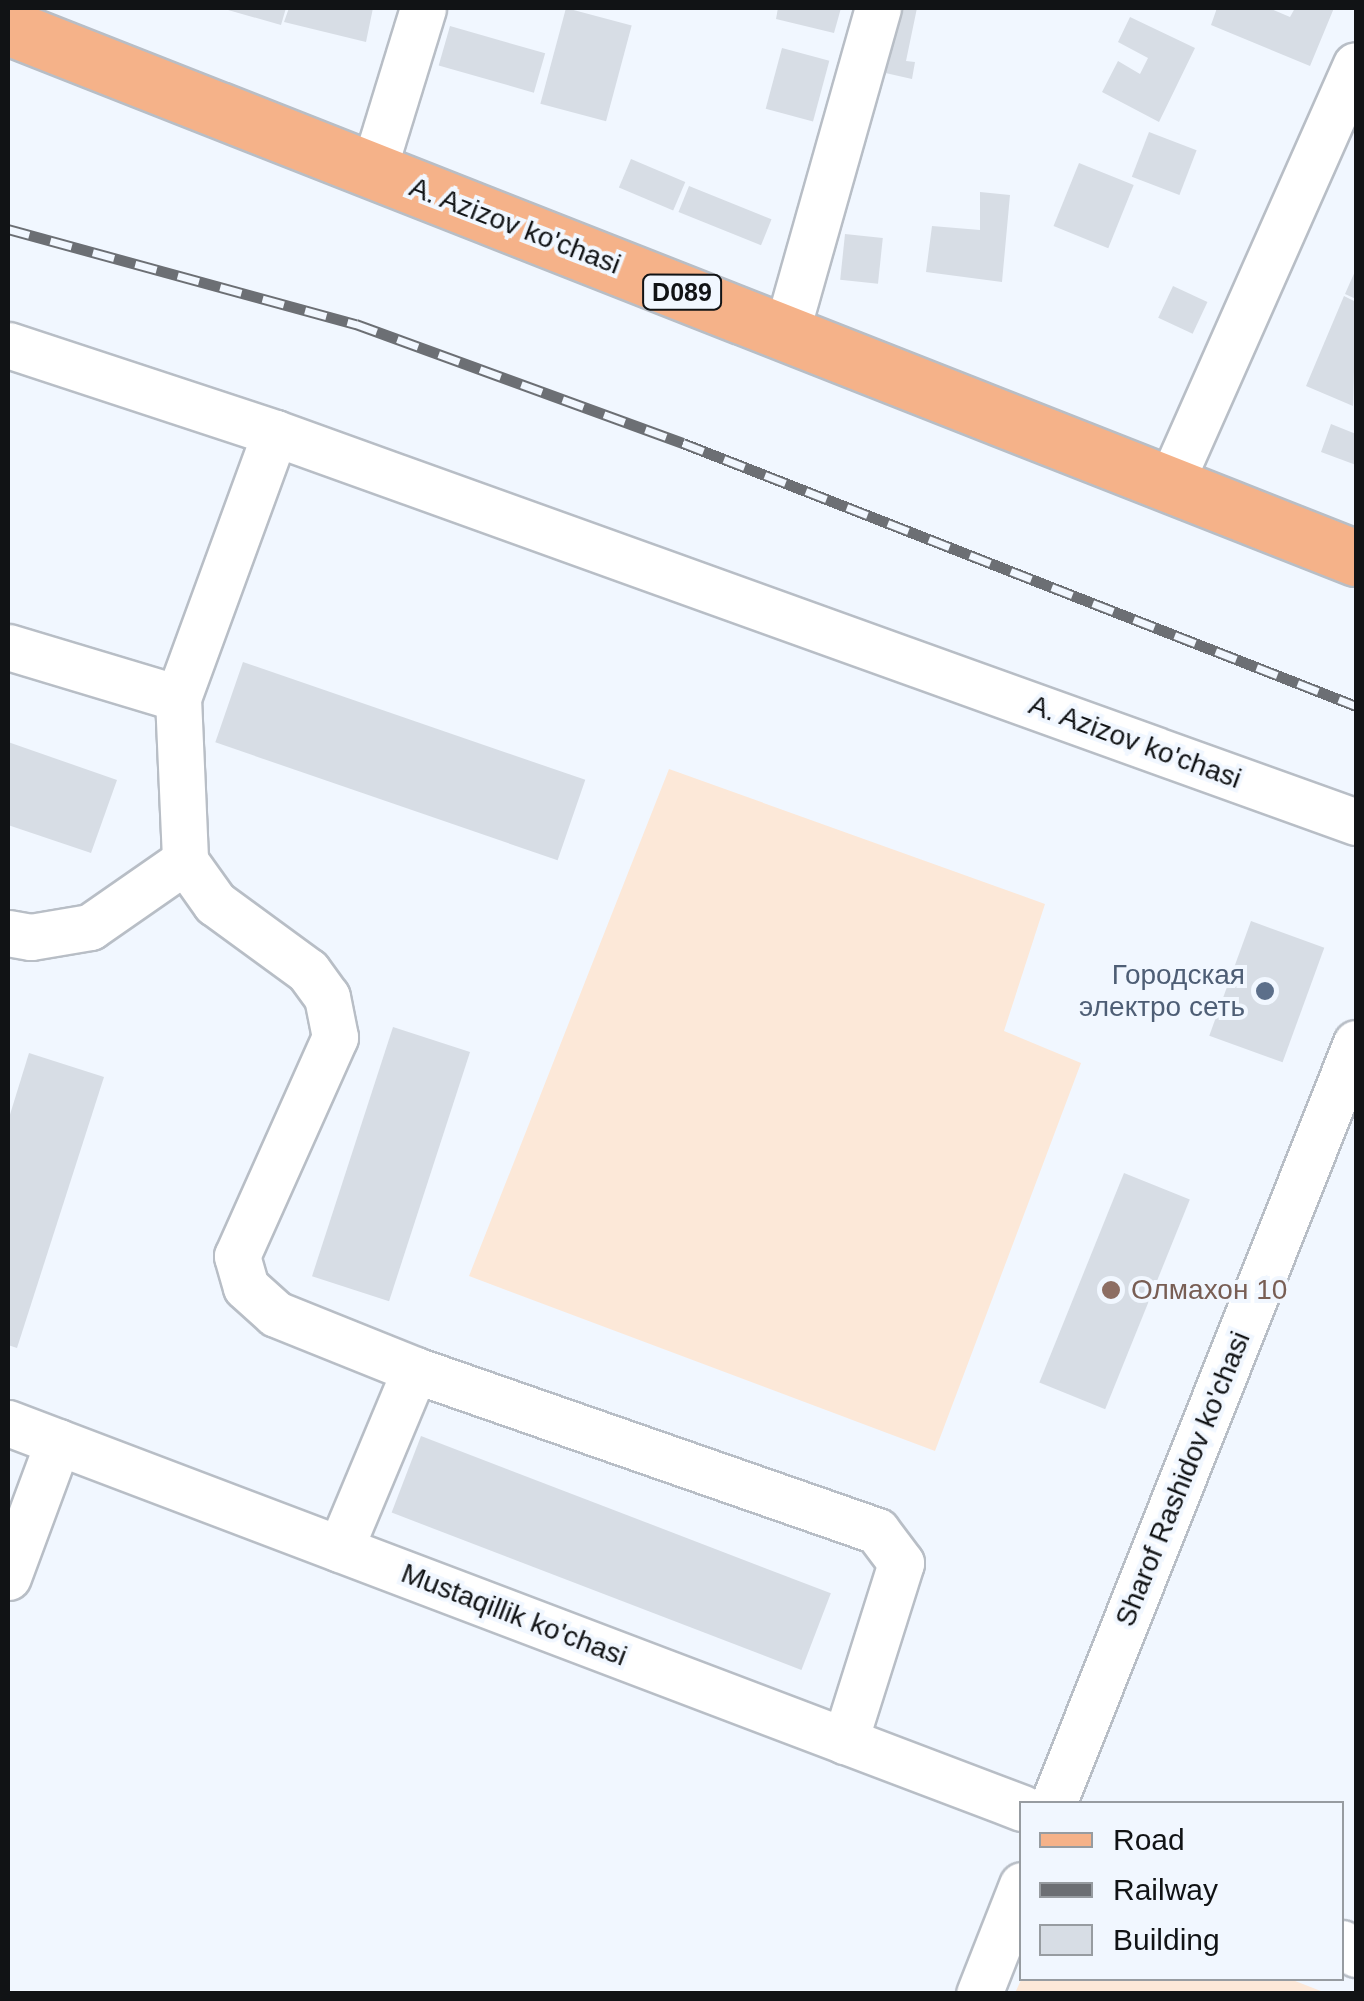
<!DOCTYPE html>
<meta charset="utf-8">
<style>
body{margin:0}
#map{position:relative;width:1364px;height:2001px;overflow:hidden;background:#f1f7ff;font-family:Helvetica,sans-serif}
div>[style]{position:absolute}
.education>*{inset:0;background:#fce8d8}
.building>*{inset:0;background:#d7dde5;transform-origin:0 0}
.roads{filter:drop-shadow(2px 0 #b8bec6) drop-shadow(-2px 0 #b8bec6) drop-shadow(0 2px #b8bec6) drop-shadow(0 -2px #b8bec6)}
.minor>*{height:45px;margin:-22.5px;padding:0 22.5px;transform-origin:22.5px;border-radius:22.5px;background:#fff}
.major>*{height:55px;margin:-27.5px;padding:0 27.5px;transform-origin:27.5px;border-radius:27.5px;background:#f5b289}
.rail>*{height:11px;margin-top:-5.5px;transform-origin:0;background:repeating-linear-gradient(90deg,#f1f7ff 0 22px,#6c6f74 0 44px);box-sizing:border-box;border-block:2px solid #6c6f74}
.dots>*{width:28px;height:28px;translate:-50% -50%;box-sizing:border-box;border:5px solid #f1f7ff;border-radius:50%}
span{translate:-50% -50%;white-space:nowrap;text-align:center;line-height:1.15;-webkit-text-stroke:8px #f1f7ff;paint-order:stroke}
.shield-label span{padding:2px 8px;background:#f1f7ff;border:2px solid;border-radius:8px;-webkit-text-stroke-width:0}
.shield-label{font-size:25px;color:#111315;font-weight:700}
.street-label{font-size:28px;color:#111315}
.service-label{font-size:28px;color:#4e5e75}
.right{translate:-100% -50%;text-align:right}
.education-label{font-size:28px;color:#785e54}
.left{translate:0 -50%;text-align:left}
.frame{position:absolute;inset:0;border:10px solid #111315;pointer-events:none}
.legend{position:absolute;left:1019px;top:1801px;width:325px;height:180px;box-sizing:border-box;background:#f1f7ff;border:2px solid #979ca1;margin:0;padding:12px 18px;list-style:none;font-size:30px;color:#111315}
.legend li{display:flex;align-items:center;gap:20px;height:50px}
.legend b{width:50px;border:2px solid #979ca1}
</style>
<div id="map">
<div class="education">
<div style="clip-path:polygon(669px 769px,1045px 904px,1004px 1031px,1081px 1063px,935px 1451px,469px 1276px)"></div>
<div style="clip-path:polygon(1022px 1978px,1290px 1979px,1326px 1993px,1015px 1993px)"></div>
</div>
<div class="building">
<div style="clip-path:polygon(221px 8px,286px 8px,281px 25px)"></div>
<div style="clip-path:polygon(289px 8px,373px 8px,366px 42px,284px 22px)"></div>
<div style="left:566px;top:8px;width:68px;height:99px;rotate:15deg"></div>
<div style="clip-path:polygon(778px 8px,841px 8px,834px 33px,776px 19px)"></div>
<div style="clip-path:polygon(895px 8px,917px 8px,906px 61px,915px 62px,912px 79px,881px 72px)"></div>
<div style="clip-path:polygon(1217px 8px,1269px 8px,1290px 17px,1295px 8px,1334px 8px,1310px 66px,1211px 25px)"></div>
<div style="clip-path:polygon(1130px 17px,1195px 48px,1159px 122px,1102px 92px,1118px 61px,1140px 74px,1148px 58px,1118px 42px)"></div>
<div style="left:450px;top:26px;width:99px;height:41px;rotate:16deg"></div>
<div style="left:782px;top:48px;width:49px;height:63px;rotate:15deg"></div>
<div style="left:1149px;top:132px;width:51px;height:48px;rotate:21deg"></div>
<div style="left:631px;top:159px;width:59px;height:31px;rotate:23deg"></div>
<div style="left:1079px;top:163px;width:59px;height:68px;rotate:22deg"></div>
<div style="left:689px;top:186px;width:89px;height:28px;rotate:22deg"></div>
<div style="clip-path:polygon(980px 192px,1010px 195px,1002px 282px,926px 272px,932px 226px,980px 230px)"></div>
<div style="left:845px;top:234px;width:38px;height:46px;rotate:6deg"></div>
<div style="clip-path:polygon(1356px 269px,1356px 299px,1345px 294px)"></div>
<div style="left:1173px;top:286px;width:38px;height:35px;rotate:25deg"></div>
<div style="clip-path:polygon(1344px 296px,1356px 302px,1353px 406px,1306px 386px)"></div>
<div style="clip-path:polygon(1331px 424px,1356px 434px,1356px 465px,1321px 452px)"></div>
<div style="left:243px;top:662px;width:362px;height:85px;rotate:19deg"></div>
<div style="clip-path:polygon(8px 742px,117px 780px,91px 853px,8px 825px)"></div>
<div style="left:1251px;top:921px;width:78px;height:122px;rotate:20deg"></div>
<div style="left:393px;top:1027px;width:81px;height:262px;rotate:18deg"></div>
<div style="clip-path:polygon(29px 1053px,104px 1077px,17px 1348px,8px 1345px,8px 1121px)"></div>
<div style="left:1124px;top:1173px;width:71px;height:226px;rotate:22deg"></div>
<div style="left:421px;top:1436px;width:439px;height:82px;rotate:21deg"></div>
</div>
<div class="roads">
<div class="minor">
<div style="left:373px;top:171px;width:170px;rotate:-72.9deg"></div>
<div style="left:786px;top:333px;width:338px;rotate:-74.2deg"></div>
<div style="left:8px;top:345px;width:281px;rotate:18.2deg"></div>
<div style="left:275px;top:433px;width:1149px;rotate:19.79deg"></div>
<div style="left:275px;top:433px;width:282px;rotate:110.1deg"></div>
<div style="left:178px;top:698px;width:163px;rotate:87.5deg"></div>
<div style="left:185px;top:861px;width:52px;rotate:54.5deg"></div>
<div style="left:215px;top:903px;width:115px;rotate:36.2deg"></div>
<div style="left:308px;top:971px;width:32px;rotate:54deg"></div>
<div style="left:327px;top:997px;width:41px;rotate:78.7deg"></div>
<div style="left:335px;top:1037px;width:240px;rotate:114.1deg"></div>
<div style="left:237px;top:1256px;width:32px;rotate:74deg"></div>
<div style="left:246px;top:1287px;width:40px;rotate:42deg"></div>
<div style="left:276px;top:1314px;width:150px;rotate:21.9deg"></div>
<div style="left:415px;top:1370px;width:489px;rotate:19.2deg"></div>
<div style="left:877px;top:1531px;width:40px;rotate:53deg"></div>
<div style="left:901px;top:1563px;width:187px;rotate:107.5deg"></div>
<div style="left:1170px;top:484px;width:458px;rotate:-66.1deg"></div>
<div style="left:8px;top:647px;width:177px;rotate:16.7deg"></div>
<div style="left:8px;top:933px;width:23px;rotate:10deg"></div>
<div style="left:31px;top:937px;width:60px;rotate:-9.6deg"></div>
<div style="left:90px;top:927px;width:116px;rotate:-34.8deg"></div>
<div style="left:8px;top:1423px;width:1085px;rotate:20.79deg"></div>
<div style="left:340px;top:1549px;width:194px;rotate:-67.3deg"></div>
<div style="left:8px;top:1577px;width:144px;rotate:-69.7deg"></div>
<div style="left:1053px;top:1804px;width:819px;rotate:-68.29deg"></div>
<div style="left:1342px;top:1943px;width:18px;rotate:38deg"></div>
<div style="left:979px;top:1994px;width:117px;rotate:-68.5deg"></div>
</div>
<div class="major">
<div style="left:8px;top:27px;width:1449px;rotate:21.5deg"></div>
</div>
</div>
<div class="rail">
<div style="left:8px;top:229px;width:361px;rotate:15.3deg"></div>
<div style="left:356px;top:324px;width:348px;rotate:20deg"></div>
<div style="left:683px;top:443px;width:723px;rotate:21.34deg"></div>
</div>
<div class="dots">
<div style="left:1265px;top:991px;background:#5c6f8a"></div>
<div style="left:1111px;top:1290px;background:#8d6e63"></div>
</div>
<div class="shield-label">
<span style="left:682px;top:292px">D089</span>
</div>
<div class="street-label">
<span style="left:515px;top:226px;rotate:21deg">A. Azizov ko'chasi</span>
<span style="left:1135px;top:742px;rotate:20deg">A. Azizov ko'chasi</span>
<span style="left:1183px;top:1479px;rotate:-68deg">Sharof Rashidov ko'chasi</span>
<span style="left:514px;top:1615px;rotate:21deg">Mustaqillik ko'chasi</span>
</div>
<div class="service-label">
<span class="right" style="left:1245px;top:991px">Городская<br>электро сеть</span>
</div>
<div class="education-label">
<span class="left" style="left:1131px;top:1290px">Олмахон 10</span>
</div>
<div class="frame"></div>
<ul class="legend">
<li><b style="height:12px;background:#f5b289"></b>Road</li>
<li><b style="height:12px;background:#6c6f74"></b>Railway</li>
<li><b style="height:28px;background:#d7dde5"></b>Building</li>
</ul>
</div>
